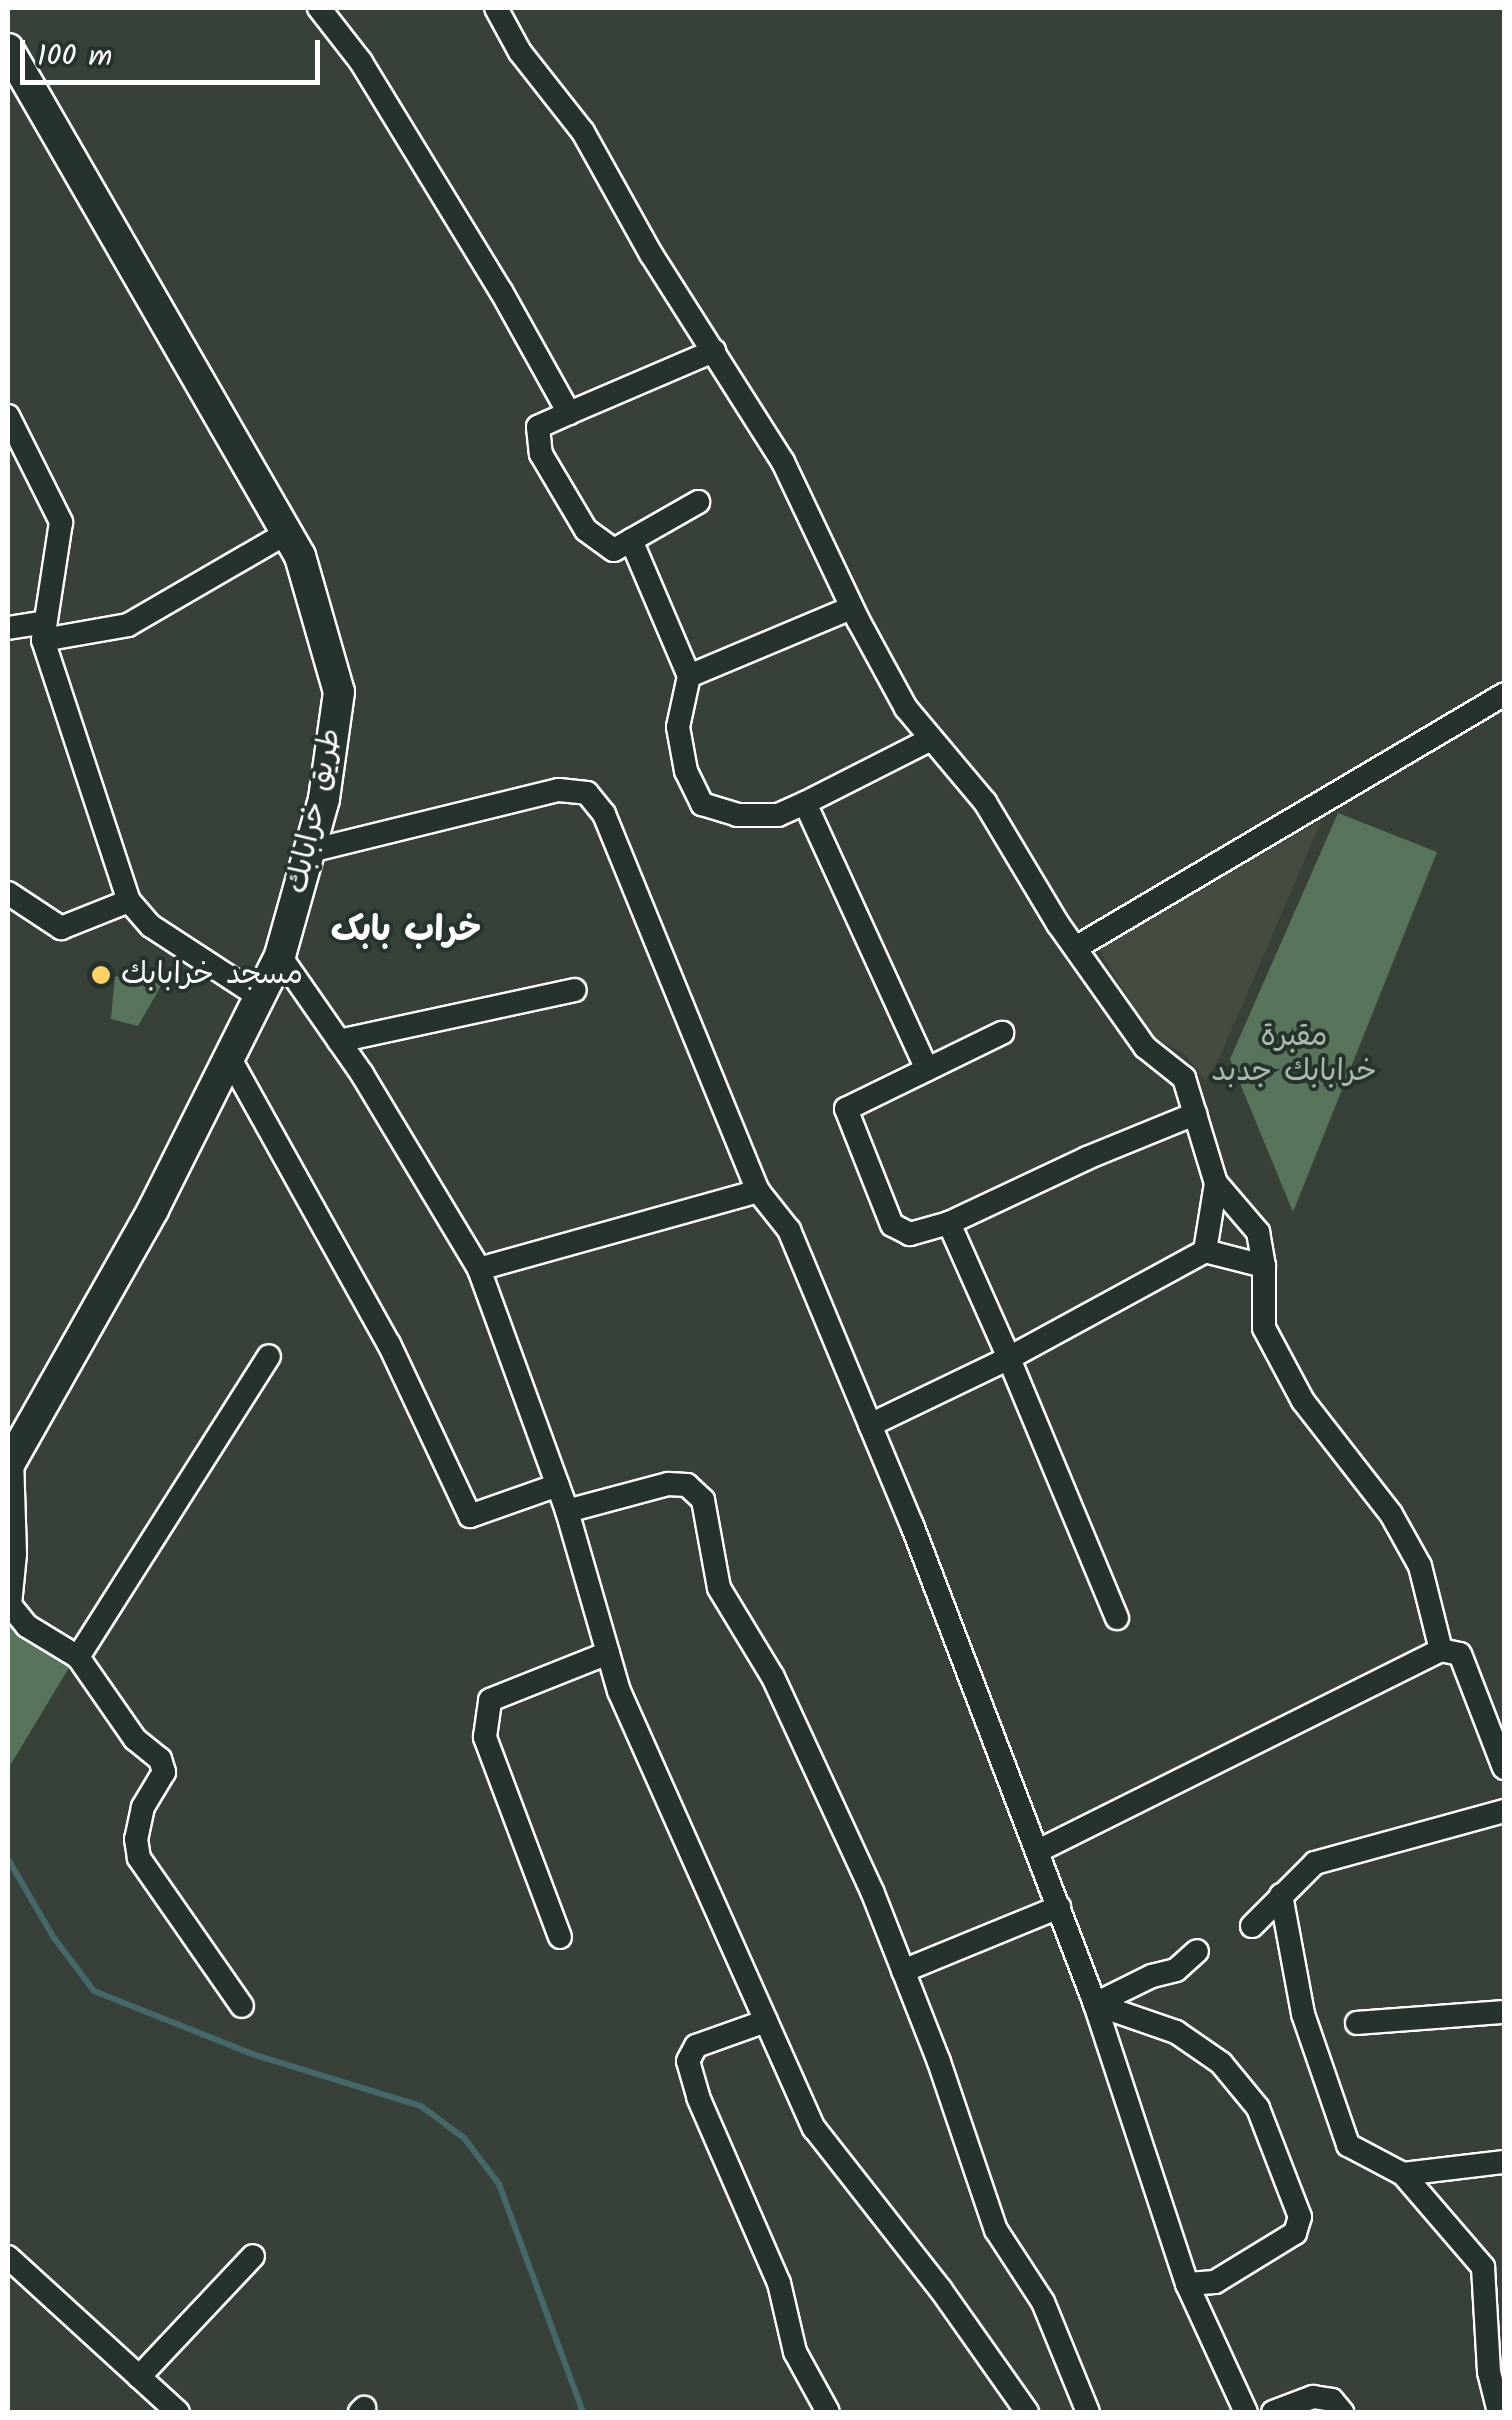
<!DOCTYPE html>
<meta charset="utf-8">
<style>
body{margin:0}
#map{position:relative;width:1512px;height:2420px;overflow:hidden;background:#384137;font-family:Kalam,"Playpen Sans Arabic",sans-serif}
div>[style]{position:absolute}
.built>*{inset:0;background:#454b3e}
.green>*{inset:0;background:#58755c}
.stream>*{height:6px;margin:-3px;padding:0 3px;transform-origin:3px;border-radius:3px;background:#45686b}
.roads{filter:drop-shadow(2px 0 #fff) drop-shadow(-2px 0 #fff) drop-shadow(0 2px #fff) drop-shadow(0 -2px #fff)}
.minor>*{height:22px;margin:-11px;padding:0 11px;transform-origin:11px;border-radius:11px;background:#26332d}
.secondary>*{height:30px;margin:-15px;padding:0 15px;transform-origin:15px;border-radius:15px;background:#26332d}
.dots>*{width:28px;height:28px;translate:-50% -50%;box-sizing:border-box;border:5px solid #26332d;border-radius:50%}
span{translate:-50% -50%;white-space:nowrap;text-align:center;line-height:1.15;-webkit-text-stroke:8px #26332d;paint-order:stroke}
.street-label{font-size:30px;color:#fff}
.poi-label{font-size:30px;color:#fff}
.left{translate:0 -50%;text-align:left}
.park-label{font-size:30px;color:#acbaae}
.quarter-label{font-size:35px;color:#fff;font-weight:700}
.frame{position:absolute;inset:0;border:10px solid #fff;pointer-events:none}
.scale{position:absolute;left:20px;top:40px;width:300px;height:45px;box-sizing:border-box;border:5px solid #fff;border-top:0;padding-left:12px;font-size:30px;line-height:35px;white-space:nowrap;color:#fff;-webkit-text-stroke:8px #26332d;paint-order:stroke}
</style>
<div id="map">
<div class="built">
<div style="clip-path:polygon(1322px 820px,1218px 1061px,1205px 1081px,1186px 1055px,1152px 1037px,1098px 948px)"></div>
</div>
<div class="green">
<div style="clip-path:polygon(1338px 813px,1437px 852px,1293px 1212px,1230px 1059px)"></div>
<div style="clip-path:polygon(115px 976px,162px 984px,138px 1026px,111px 1019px)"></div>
<div style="clip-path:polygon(8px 1621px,73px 1661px,8px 1769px)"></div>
</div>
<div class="stream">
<div style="left:8px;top:1859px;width:91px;rotate:59.8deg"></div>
<div style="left:54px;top:1938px;width:66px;rotate:53deg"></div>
<div style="left:94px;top:1991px;width:170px;rotate:21.7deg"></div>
<div style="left:252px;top:2054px;width:177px;rotate:17.1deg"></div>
<div style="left:421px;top:2106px;width:54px;rotate:36.7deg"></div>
<div style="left:464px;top:2138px;width:58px;rotate:52.7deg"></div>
<div style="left:499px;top:2184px;width:243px;rotate:69.8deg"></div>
</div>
<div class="roads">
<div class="minor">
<div style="left:319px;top:8px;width:68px;rotate:52.1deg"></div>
<div style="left:361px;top:62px;width:268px;rotate:58.6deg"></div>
<div style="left:501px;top:291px;width:140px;rotate:60.9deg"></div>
<div style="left:569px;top:413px;width:158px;rotate:-23.2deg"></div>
<div style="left:496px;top:8px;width:50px;rotate:61.4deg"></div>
<div style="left:520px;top:52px;width:102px;rotate:51.8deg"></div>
<div style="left:583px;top:132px;width:140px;rotate:60.9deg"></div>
<div style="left:651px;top:254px;width:246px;rotate:57.6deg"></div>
<div style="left:783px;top:462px;width:175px;rotate:64.6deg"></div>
<div style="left:858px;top:620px;width:100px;rotate:61.4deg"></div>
<div style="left:906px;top:708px;width:123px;rotate:50deg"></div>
<div style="left:985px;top:802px;width:142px;rotate:59.1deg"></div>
<div style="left:1058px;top:924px;width:151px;rotate:54.7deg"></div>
<div style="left:1145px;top:1047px;width:50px;rotate:38.5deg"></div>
<div style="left:1184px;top:1078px;width:110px;rotate:73.1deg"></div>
<div style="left:1216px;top:1183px;width:65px;rotate:49.4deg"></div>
<div style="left:1258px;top:1232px;width:35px;rotate:80deg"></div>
<div style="left:1264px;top:1266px;width:62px;rotate:90deg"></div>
<div style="left:1264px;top:1328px;width:83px;rotate:61.9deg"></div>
<div style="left:1303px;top:1401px;width:143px;rotate:52.1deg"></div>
<div style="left:1391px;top:1514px;width:60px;rotate:60.9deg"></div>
<div style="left:1420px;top:1566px;width:87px;rotate:76deg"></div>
<div style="left:569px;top:413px;width:34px;rotate:156deg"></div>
<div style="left:538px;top:427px;width:27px;rotate:84deg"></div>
<div style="left:541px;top:454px;width:88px;rotate:59.4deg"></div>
<div style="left:586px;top:530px;width:34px;rotate:36deg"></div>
<div style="left:614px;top:550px;width:97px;rotate:-29.7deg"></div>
<div style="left:8px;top:416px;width:119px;rotate:63.4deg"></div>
<div style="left:61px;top:522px;width:119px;rotate:98.7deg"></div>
<div style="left:43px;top:640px;width:275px;rotate:71.8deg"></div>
<div style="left:129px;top:901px;width:33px;rotate:49deg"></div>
<div style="left:151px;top:926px;width:130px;rotate:33.1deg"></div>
<div style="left:631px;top:540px;width:148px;rotate:66.9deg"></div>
<div style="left:851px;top:608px;width:176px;rotate:157.2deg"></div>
<div style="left:689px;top:676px;width:52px;rotate:102.2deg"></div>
<div style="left:678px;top:727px;width:45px;rotate:79.7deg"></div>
<div style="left:686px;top:771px;width:37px;rotate:64deg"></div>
<div style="left:702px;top:804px;width:37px;rotate:17deg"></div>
<div style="left:737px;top:815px;width:41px"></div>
<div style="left:778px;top:815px;width:30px;rotate:-24deg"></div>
<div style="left:805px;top:803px;width:293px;rotate:65.4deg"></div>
<div style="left:8px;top:628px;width:38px;rotate:-9deg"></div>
<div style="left:43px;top:640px;width:86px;rotate:-10deg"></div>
<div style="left:128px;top:625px;width:184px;rotate:-30.1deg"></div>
<div style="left:805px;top:803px;width:139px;rotate:-26.9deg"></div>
<div style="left:310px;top:851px;width:256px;rotate:-13.8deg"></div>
<div style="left:559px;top:790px;width:28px;rotate:6deg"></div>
<div style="left:587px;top:793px;width:27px;rotate:51deg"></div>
<div style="left:604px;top:814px;width:407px;rotate:67.8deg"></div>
<div style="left:758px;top:1191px;width:50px;rotate:51.5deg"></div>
<div style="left:789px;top:1230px;width:320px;rotate:67.4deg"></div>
<div style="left:912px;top:1525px;width:513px;rotate:69.09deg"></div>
<div style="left:1095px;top:2004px;width:295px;rotate:71.8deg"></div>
<div style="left:1187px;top:2284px;width:141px;rotate:65.3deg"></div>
<div style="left:8px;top:893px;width:64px;rotate:33.4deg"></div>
<div style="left:61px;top:928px;width:73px;rotate:-21.7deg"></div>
<div style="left:1077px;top:947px;width:496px;rotate:-30.6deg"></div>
<div style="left:280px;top:956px;width:144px;rotate:55.2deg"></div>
<div style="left:362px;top:1074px;width:227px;rotate:59deg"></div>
<div style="left:479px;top:1269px;width:258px;rotate:70deg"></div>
<div style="left:567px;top:1511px;width:187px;rotate:73.9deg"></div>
<div style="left:619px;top:1691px;width:479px;rotate:66deg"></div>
<div style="left:814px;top:2128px;width:206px;rotate:51.9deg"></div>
<div style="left:941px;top:2290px;width:149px;rotate:54.8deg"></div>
<div style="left:339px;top:1041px;width:241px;rotate:-12.2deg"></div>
<div style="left:229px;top:1057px;width:329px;rotate:60.9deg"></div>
<div style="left:389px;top:1344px;width:190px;rotate:64.8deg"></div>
<div style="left:470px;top:1516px;width:93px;rotate:-19.4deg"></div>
<div style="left:949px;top:1223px;width:41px;rotate:164.2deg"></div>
<div style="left:910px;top:1234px;width:20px;rotate:-153deg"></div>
<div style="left:892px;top:1225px;width:125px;rotate:-111.6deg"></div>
<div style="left:846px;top:1109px;width:174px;rotate:-26deg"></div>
<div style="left:1205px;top:1251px;width:69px;rotate:-80.8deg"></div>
<div style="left:479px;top:1269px;width:290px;rotate:-15.6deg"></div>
<div style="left:870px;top:1425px;width:154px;rotate:-25.7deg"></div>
<div style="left:1009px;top:1358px;width:148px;rotate:-114deg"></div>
<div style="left:949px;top:1223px;width:153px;rotate:-25.2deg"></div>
<div style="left:1087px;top:1158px;width:117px;rotate:-22.2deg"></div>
<div style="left:12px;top:1458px;width:96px;rotate:88.2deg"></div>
<div style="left:15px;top:1554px;width:51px;rotate:95.6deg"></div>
<div style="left:10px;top:1605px;width:27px;rotate:51deg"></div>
<div style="left:27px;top:1626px;width:60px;rotate:31.3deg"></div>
<div style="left:78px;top:1657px;width:100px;rotate:55.2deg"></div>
<div style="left:135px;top:1739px;width:32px;rotate:39deg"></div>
<div style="left:160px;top:1759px;width:14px;rotate:73deg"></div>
<div style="left:164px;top:1772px;width:41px;rotate:121deg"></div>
<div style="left:143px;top:1807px;width:33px;rotate:102deg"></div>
<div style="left:136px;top:1839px;width:19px;rotate:81deg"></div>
<div style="left:139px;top:1858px;width:180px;rotate:55.2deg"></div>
<div style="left:567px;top:1511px;width:105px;rotate:-15deg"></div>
<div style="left:668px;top:1484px;width:19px;rotate:3deg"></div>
<div style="left:687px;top:1485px;width:22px;rotate:43deg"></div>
<div style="left:703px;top:1500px;width:89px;rotate:79.7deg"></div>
<div style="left:719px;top:1588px;width:104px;rotate:58.8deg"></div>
<div style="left:773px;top:1677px;width:236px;rotate:65.2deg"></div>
<div style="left:872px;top:1891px;width:184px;rotate:68.6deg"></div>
<div style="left:939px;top:2062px;width:177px;rotate:71.3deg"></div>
<div style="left:996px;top:2230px;width:86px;rotate:56.9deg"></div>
<div style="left:1043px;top:2302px;width:119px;rotate:67.8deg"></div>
<div style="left:1117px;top:1618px;width:282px;rotate:-112.6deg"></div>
<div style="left:1009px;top:1358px;width:223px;rotate:-28.6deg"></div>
<div style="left:1205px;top:1251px;width:61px;rotate:14.3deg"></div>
<div style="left:78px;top:1657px;width:356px;rotate:-57.6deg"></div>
<div style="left:1038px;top:1851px;width:450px;rotate:-26.5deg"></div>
<div style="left:1441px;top:1650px;width:19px;rotate:12deg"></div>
<div style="left:1460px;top:1654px;width:122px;rotate:68.9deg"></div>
<div style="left:1281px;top:1895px;width:121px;rotate:79.5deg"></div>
<div style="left:1303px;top:2014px;width:139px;rotate:71deg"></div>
<div style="left:1348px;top:2145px;width:62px;rotate:27.8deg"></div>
<div style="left:1403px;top:2174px;width:102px;rotate:-6.8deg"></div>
<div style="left:1252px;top:1926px;width:89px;rotate:-45deg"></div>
<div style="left:1315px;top:1863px;width:196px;rotate:-15.4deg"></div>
<div style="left:560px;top:1937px;width:214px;rotate:-110.6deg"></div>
<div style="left:485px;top:1737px;width:37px;rotate:-82deg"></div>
<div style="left:490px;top:1700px;width:127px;rotate:-21.7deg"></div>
<div style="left:903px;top:1971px;width:169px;rotate:-22.3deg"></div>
<div style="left:766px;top:2021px;width:74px;rotate:160.3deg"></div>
<div style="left:696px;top:2046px;width:17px;rotate:118deg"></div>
<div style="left:688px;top:2061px;width:37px;rotate:74deg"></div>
<div style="left:698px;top:2097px;width:203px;rotate:66.5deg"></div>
<div style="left:779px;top:2283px;width:71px;rotate:76.9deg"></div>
<div style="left:795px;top:2352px;width:68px;rotate:61.2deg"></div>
<div style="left:1357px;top:2023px;width:147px;rotate:-4.3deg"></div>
<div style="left:1403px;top:2174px;width:123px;rotate:49.3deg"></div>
<div style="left:1483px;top:2267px;width:105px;rotate:86.7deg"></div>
<div style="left:1489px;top:2372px;width:41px;rotate:76deg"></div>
<div style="left:8px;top:2257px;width:230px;rotate:42.4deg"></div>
<div style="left:1187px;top:2284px;width:28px;rotate:-4deg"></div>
<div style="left:1215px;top:2282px;width:94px;rotate:-31.5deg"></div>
<div style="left:1295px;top:2233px;width:17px;rotate:-73deg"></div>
<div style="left:1300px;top:2217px;width:117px;rotate:-111.1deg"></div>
<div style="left:1258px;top:2108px;width:58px;rotate:-129.4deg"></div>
<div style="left:1221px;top:2063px;width:55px;rotate:-145.4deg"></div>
<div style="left:1176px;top:2032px;width:86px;rotate:-160.9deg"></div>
<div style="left:1095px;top:2004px;width:64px;rotate:-26.2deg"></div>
<div style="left:1152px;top:1976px;width:25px;rotate:-14deg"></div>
<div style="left:1176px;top:1970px;width:28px;rotate:-42deg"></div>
<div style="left:139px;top:2377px;width:166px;rotate:-46.7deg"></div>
<div style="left:360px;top:2412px;width:6px;rotate:-45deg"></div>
<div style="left:1273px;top:2412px;width:43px;rotate:-20.6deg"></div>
<div style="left:1313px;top:2397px;width:19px;rotate:9deg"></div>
<div style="left:1332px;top:2400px;width:16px;rotate:50deg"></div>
</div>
<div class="secondary">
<div style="left:8px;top:49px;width:585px;rotate:60.06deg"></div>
<div style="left:300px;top:556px;width:141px;rotate:74deg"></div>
<div style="left:339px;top:692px;width:108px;rotate:98deg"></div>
<div style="left:324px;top:799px;width:163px;rotate:105.7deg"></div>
<div style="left:280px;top:956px;width:284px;rotate:116.6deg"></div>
<div style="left:153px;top:1210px;width:294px;rotate:119.5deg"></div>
</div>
</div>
<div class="dots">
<div style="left:101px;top:975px;background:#ffd166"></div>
</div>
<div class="street-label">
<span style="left:315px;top:811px;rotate:-78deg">طريق خرابابك</span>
</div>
<div class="poi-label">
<span class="left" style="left:121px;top:975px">مسجد خرابابك</span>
</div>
<div class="park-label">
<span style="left:1294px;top:1054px">مقبرة<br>خرابابك جدبد</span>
</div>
<div class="quarter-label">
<span style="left:406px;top:931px">خراب بابک</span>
</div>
<div class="frame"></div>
<div class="scale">100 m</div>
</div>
